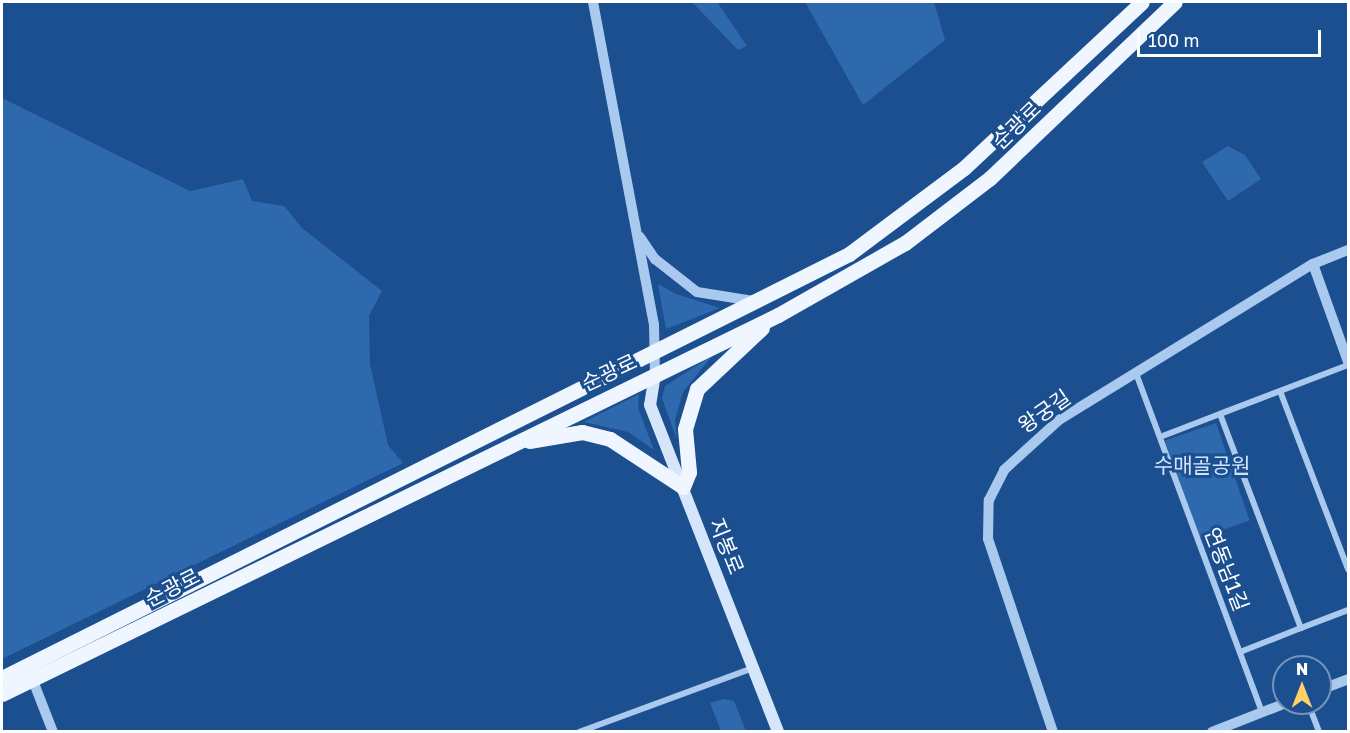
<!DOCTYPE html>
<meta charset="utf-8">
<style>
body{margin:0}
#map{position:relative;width:1350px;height:733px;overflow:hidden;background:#1b4f8f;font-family:"Golos Text","Noto Sans KR",sans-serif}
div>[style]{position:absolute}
.green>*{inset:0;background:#2e69ad;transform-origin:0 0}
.minor>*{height:6px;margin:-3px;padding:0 3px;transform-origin:3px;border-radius:3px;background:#a9c9ee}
.tertiary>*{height:10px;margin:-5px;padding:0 5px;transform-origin:5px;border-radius:5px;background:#a9c9ee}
.secondary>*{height:12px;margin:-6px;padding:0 6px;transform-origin:6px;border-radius:6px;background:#d6e6fa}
.primary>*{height:15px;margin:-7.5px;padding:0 7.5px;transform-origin:7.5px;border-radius:7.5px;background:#f0f6ff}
span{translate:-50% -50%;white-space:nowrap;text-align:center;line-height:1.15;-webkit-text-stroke:6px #1b4f8f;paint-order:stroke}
.street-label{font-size:21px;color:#fff}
.park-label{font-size:21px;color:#cfe3fa}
.frame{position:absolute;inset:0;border:3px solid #fff;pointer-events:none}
.north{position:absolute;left:1272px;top:655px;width:60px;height:60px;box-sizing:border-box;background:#1b4f8f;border:2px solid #7695bc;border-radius:50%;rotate:0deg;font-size:16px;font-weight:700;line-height:24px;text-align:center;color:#fff}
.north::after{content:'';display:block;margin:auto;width:21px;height:27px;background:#ffd166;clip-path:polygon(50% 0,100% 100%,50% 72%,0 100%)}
.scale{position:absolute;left:1137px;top:30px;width:184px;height:27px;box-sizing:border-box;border:3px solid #fff;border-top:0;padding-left:8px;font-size:18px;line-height:21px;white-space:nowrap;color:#fff;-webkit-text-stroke:4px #1b4f8f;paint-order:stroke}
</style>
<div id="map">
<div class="green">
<div style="clip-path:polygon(692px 2px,717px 2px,747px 46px,738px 50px)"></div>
<div style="clip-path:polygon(805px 2px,934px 2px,945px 40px,863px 105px)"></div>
<div style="clip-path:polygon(2px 98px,190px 191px,243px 179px,252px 201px,284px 206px,302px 228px,382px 291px,369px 316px,370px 364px,388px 445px,403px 463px,2px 659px)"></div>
<div style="clip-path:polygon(1228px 146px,1245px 155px,1261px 179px,1228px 201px,1202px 162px)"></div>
<div style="clip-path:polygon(658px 284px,676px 294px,720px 308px,666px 329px)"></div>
<div style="clip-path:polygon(713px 355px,683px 392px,675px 420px,677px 440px,662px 398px,665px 386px)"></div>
<div style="clip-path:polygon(639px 394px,638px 408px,654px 450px,628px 432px,584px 422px)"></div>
<div style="left:1216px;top:423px;width:103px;height:54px;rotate:71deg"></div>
<div style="clip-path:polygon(724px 699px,734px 701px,746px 731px,721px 731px,710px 703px)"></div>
</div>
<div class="minor">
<div style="left:1348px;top:365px;width:137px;rotate:159.1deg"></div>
<div style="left:1220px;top:414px;width:229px;rotate:69.3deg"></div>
<div style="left:1301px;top:628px;width:50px;rotate:-21deg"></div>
<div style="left:1137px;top:376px;width:358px;rotate:69.6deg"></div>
<div style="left:1280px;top:391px;width:191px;rotate:69.1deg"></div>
<div style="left:1160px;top:437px;width:64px;rotate:-21deg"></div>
<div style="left:1240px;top:652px;width:66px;rotate:-21.5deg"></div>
<div style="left:1308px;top:703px;width:31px;rotate:69deg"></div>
<div style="left:579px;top:732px;width:185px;rotate:-20.2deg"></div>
</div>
<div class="tertiary">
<div style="left:593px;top:2px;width:328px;rotate:79.3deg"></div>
<div style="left:654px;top:324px;width:50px;rotate:88.9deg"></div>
<div style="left:640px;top:237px;width:27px;rotate:56deg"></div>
<div style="left:655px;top:259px;width:53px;rotate:38.2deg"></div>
<div style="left:697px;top:292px;width:57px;rotate:9.1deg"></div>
<div style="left:1313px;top:264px;width:104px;rotate:70.3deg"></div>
<div style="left:30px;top:673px;width:63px;rotate:68.7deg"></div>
<div style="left:1320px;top:690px;width:30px;rotate:-21deg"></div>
<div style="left:1053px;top:732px;width:204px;rotate:-108.6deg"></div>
<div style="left:988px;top:539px;width:39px;rotate:-89deg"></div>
<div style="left:989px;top:500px;width:34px;rotate:-63deg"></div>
<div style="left:1004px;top:470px;width:74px;rotate:-42.3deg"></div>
<div style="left:1059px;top:420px;width:298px;rotate:-31.6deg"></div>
<div style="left:1313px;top:264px;width:38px;rotate:-22deg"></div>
<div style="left:1212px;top:732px;width:79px;rotate:-21.4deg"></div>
</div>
<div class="secondary">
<div style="left:655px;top:374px;width:31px;rotate:99deg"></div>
<div style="left:650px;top:405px;width:351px;rotate:68.6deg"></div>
</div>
<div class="primary">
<div style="left:529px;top:441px;width:54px;rotate:-9.6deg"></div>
<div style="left:582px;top:432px;width:29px;rotate:14deg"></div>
<div style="left:610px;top:439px;width:87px;rotate:33.3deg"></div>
<div style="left:683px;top:487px;width:16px;rotate:-68deg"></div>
<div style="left:689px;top:472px;width:43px;rotate:-95.3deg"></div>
<div style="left:685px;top:429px;width:42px;rotate:-73.3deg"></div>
<div style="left:697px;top:389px;width:89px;rotate:-43.2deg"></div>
<div style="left:2px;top:678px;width:947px;rotate:-26.59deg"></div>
<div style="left:849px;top:254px;width:144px;rotate:-36.8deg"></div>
<div style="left:964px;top:168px;width:243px;rotate:-43deg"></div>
<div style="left:2px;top:694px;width:864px;rotate:-26.03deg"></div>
<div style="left:778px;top:315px;width:146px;rotate:-29.6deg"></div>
<div style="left:905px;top:243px;width:107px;rotate:-37.4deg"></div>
<div style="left:990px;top:178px;width:255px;rotate:-43.6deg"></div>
</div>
<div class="street-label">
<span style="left:1016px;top:125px;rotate:-44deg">순광로</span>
<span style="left:609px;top:372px;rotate:-25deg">순광로</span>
<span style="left:1044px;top:411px;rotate:-35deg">왕궁길</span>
<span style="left:727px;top:546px;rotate:68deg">지봉로</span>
<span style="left:1227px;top:569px;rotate:69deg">연동남1길</span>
<span style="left:172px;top:587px;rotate:-27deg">순광로</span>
</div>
<div class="park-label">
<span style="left:1202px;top:465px">수매골공원</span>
</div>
<div class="frame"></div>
<div class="north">N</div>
<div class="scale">100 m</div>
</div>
